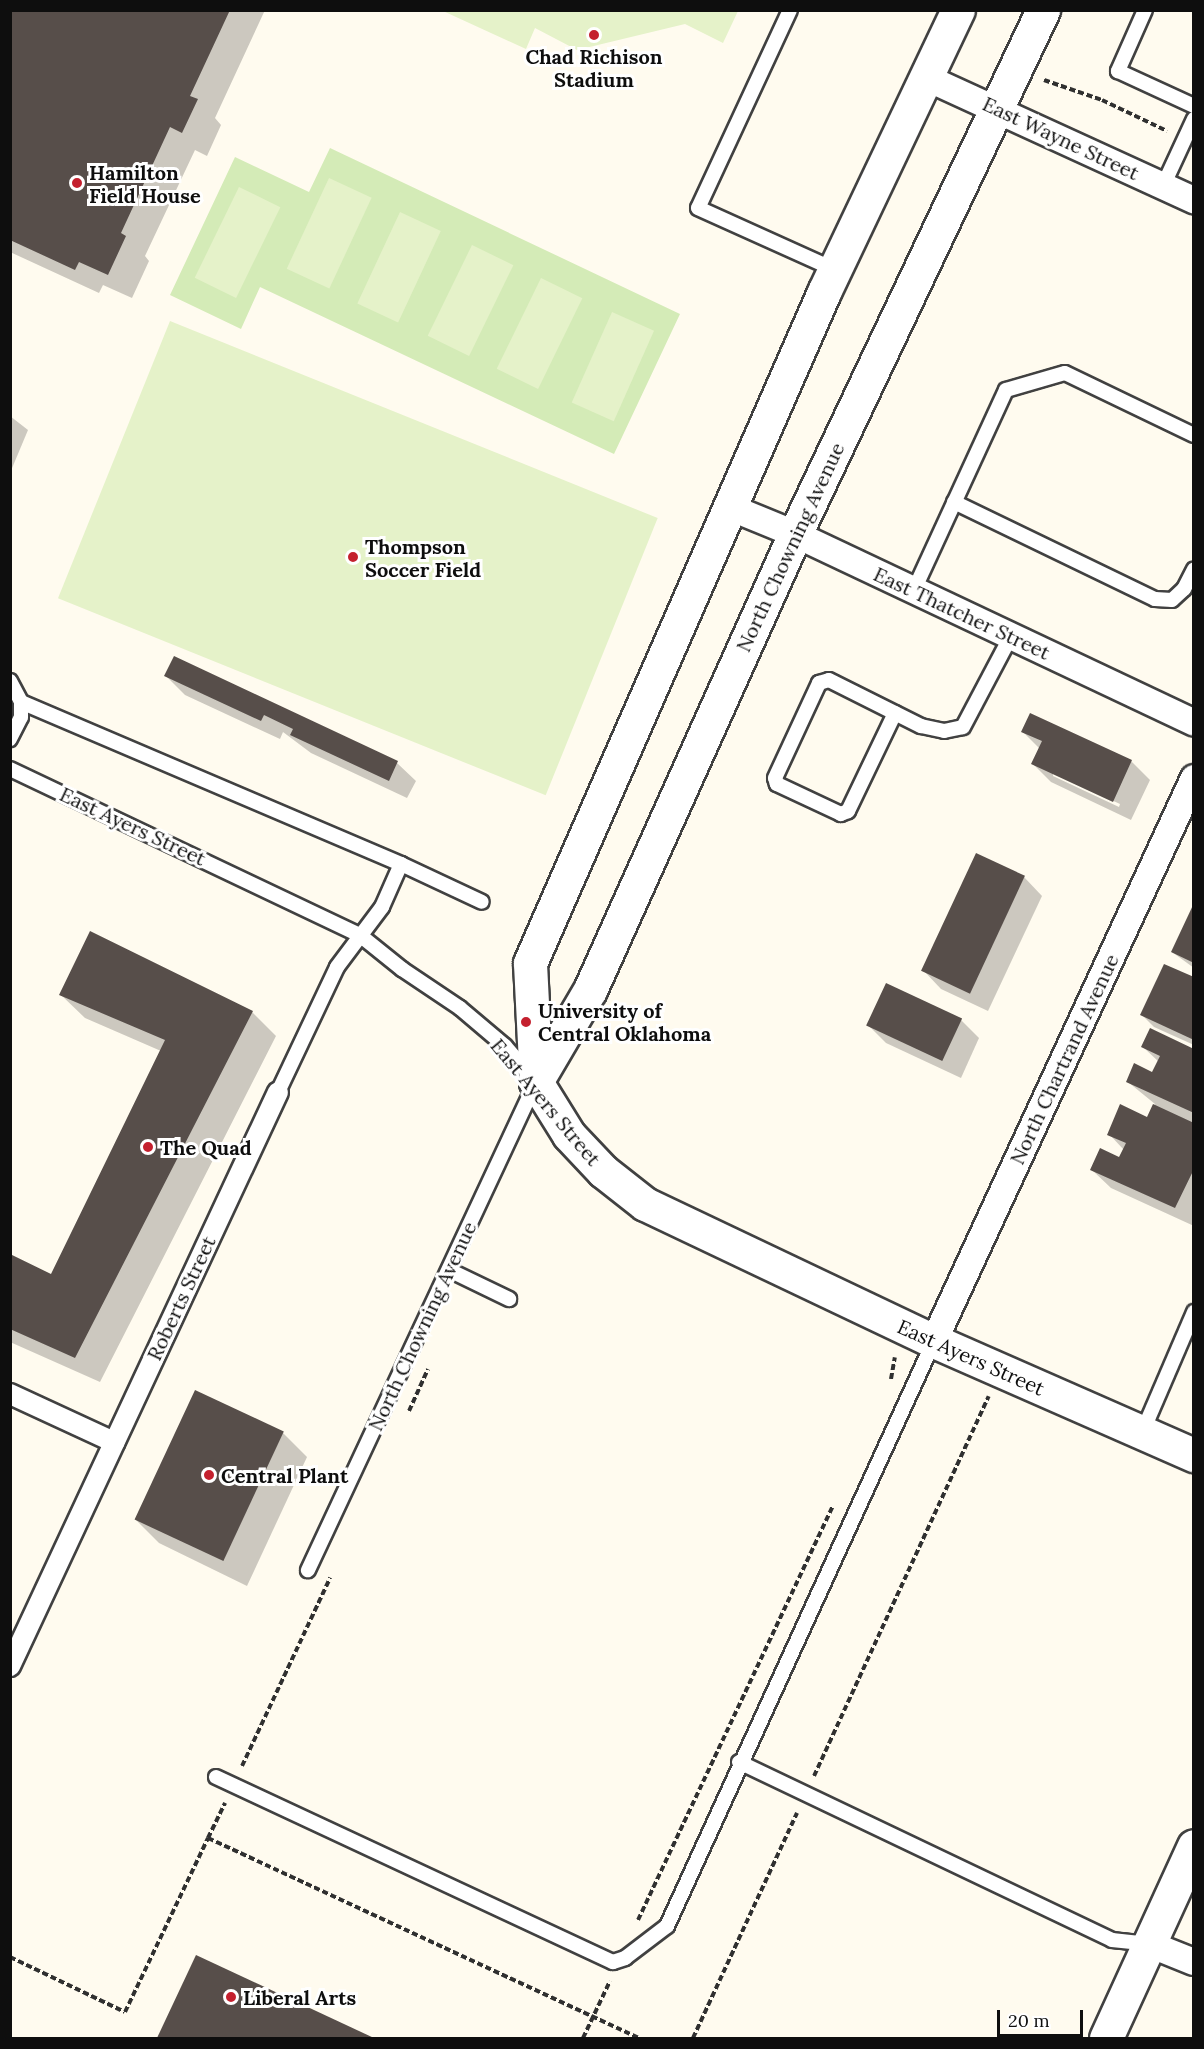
<!DOCTYPE html>
<style>
body{margin:0}
#map{position:relative;width:1204px;height:2049px;overflow:hidden;background:#fffbef;font-family:Lora,serif}
div>[style]{position:absolute}
.green>*{inset:0;background:#d4ebb7}
.pitch>*{inset:0;background:#e5f2c9;transform-origin:0 0}
.shadow>*{inset:0;background:#0003}
.building>*{inset:0;background:#574e4a;transform-origin:0 0}
.path>*{height:4px;margin-top:-2px;transform-origin:0;background:repeating-linear-gradient(90deg,#303030 0 6px,transparent 0 9px)}
.roads{filter:drop-shadow(2px 0 #414141) drop-shadow(-2px 0 #414141) drop-shadow(0 2px #414141) drop-shadow(0 -2px #414141)}
.service>*{height:14px;margin:-7px;padding:0 7px;transform-origin:7px;border-radius:7px;background:#fff}
.pedestrian>*{height:20px;margin:-10px;padding:0 10px;transform-origin:10px;border-radius:10px;background:#fff}
.minor>*{height:26px;margin:-13px;padding:0 13px;transform-origin:13px;border-radius:13px;background:#fff}
.tertiary>*{height:33px;margin:-16.5px;padding:0 16.5px;transform-origin:16.5px;border-radius:16.5px;background:#fff}
.dots>*{width:16px;height:16px;translate:-50% -50%;box-sizing:border-box;border:3px solid #fff;border-radius:50%}
span{translate:-50% -50%;white-space:nowrap;text-align:center;line-height:1.15;-webkit-text-stroke:6px #fff;paint-order:stroke}
.poi-label{font-size:20px;color:#0e0e0e;font-weight:700}
.left{translate:0 -50%;text-align:left}
.street-label{font-size:20px;color:#0e0e0e}
.frame{position:absolute;inset:0;border:12px solid #0e0e0e;pointer-events:none}
.scale{position:absolute;left:997px;top:2010px;width:86px;height:27px;box-sizing:border-box;border:3px solid #0e0e0e;border-top:0;padding-left:8px;font-size:18px;line-height:21px;white-space:nowrap;color:#0e0e0e;-webkit-text-stroke:4px #fff;paint-order:stroke}
</style>
<div id="map">
<div class="green">
<div style="clip-path:polygon(330px 148px,680px 314px,614px 454px,260px 287px,241px 329px,170px 295px,235px 157px,309px 192px)"></div>
</div>
<div class="pitch">
<div style="clip-path:polygon(443px 11px,738px 11px,723px 43px,685px 24px,577px 50px,535px 28px,526px 49px)"></div>
<div style="left:329px;top:178px;width:47px;height:100px;rotate:25deg"></div>
<div style="left:239px;top:187px;width:46px;height:101px;rotate:26deg"></div>
<div style="left:400px;top:212px;width:45px;height:101px;rotate:25deg"></div>
<div style="left:472px;top:245px;width:46px;height:101px;rotate:26deg"></div>
<div style="left:541px;top:278px;width:46px;height:101px;rotate:26deg"></div>
<div style="left:612px;top:312px;width:46px;height:99px;rotate:24deg"></div>
<div style="left:170px;top:321px;width:526px;height:299px;rotate:22deg"></div>
</div>
<div class="shadow">
<div style="clip-path:polygon(10px 10px,265px 10px,215px 118px,221px 125px,207px 156px,195px 150px,145px 256px,149px 261px,132px 298px,103px 285px,99px 293px,10px 252px)"></div>
<div style="clip-path:polygon(10px 416px,28px 430px,10px 473px)"></div>
<div style="clip-path:polygon(166px 676px,397px 763px,416px 781px,407px 798px,311px 753px,283px 732px,280px 739px,185px 695px)"></div>
<div style="clip-path:polygon(evenodd,1031px 715px,1131px 761px,1150px 780px,1131px 820px,1051px 782px,1033px 764px,1040px 749px,1023px 732px,1031px 715px,1053px 773px,1120px 804px,1119px 807px,1053px 776px,1053px 773px)"></div>
<div style="clip-path:polygon(1024px 877px,1042px 896px,988px 1011px,941px 989px,923px 970px)"></div>
<div style="clip-path:polygon(1193px 907px,1194px 968px,1172px 952px)"></div>
<div style="clip-path:polygon(1194px 979px,1194px 1045px,1154px 1027px,1142px 1015px)"></div>
<div style="clip-path:polygon(60px 994px,252px 1012px,276px 1036px,100px 1382px,10px 1342px,10px 1256px,52px 1276px,161px 1051px,85px 1018px)"></div>
<div style="clip-path:polygon(961px 1020px,979px 1038px,961px 1078px,886px 1043px,868px 1025px)"></div>
<div style="clip-path:polygon(1143px 1047px,1194px 1050px,1194px 1226px,1111px 1188px,1092px 1170px,1120px 1159px,1124px 1150px,1109px 1134px,1148px 1119px,1155px 1104px,1128px 1082px,1153px 1074px,1159px 1062px)"></div>
<div style="clip-path:polygon(283px 1433px,307px 1457px,247px 1586px,159px 1543px,135px 1519px)"></div>
<div style="clip-path:polygon(197px 1957px,370px 2038px,159px 2038px)"></div>
</div>
<div class="building">
<div style="clip-path:polygon(10px 10px,230px 10px,190px 96px,198px 99px,182px 133px,170px 127px,121px 233px,126px 236px,108px 275px,79px 262px,75px 270px,10px 240px)"></div>
<div style="clip-path:polygon(174px 656px,398px 761px,389px 781px,290px 735px,293px 729px,264px 715px,261px 721px,164px 676px)"></div>
<div style="clip-path:polygon(1030px 713px,1132px 760px,1113px 802px,1031px 764px,1042px 741px,1021px 732px)"></div>
<div style="left:976px;top:853px;width:54px;height:130px;rotate:25deg"></div>
<div style="clip-path:polygon(1194px 903px,1194px 963px,1171px 952px)"></div>
<div style="clip-path:polygon(90px 931px,253px 1011px,75px 1358px,10px 1329px,10px 1254px,51px 1274px,165px 1040px,59px 995px)"></div>
<div style="clip-path:polygon(1164px 964px,1194px 977px,1194px 1040px,1140px 1015px)"></div>
<div style="left:886px;top:983px;width:84px;height:47px;rotate:25deg"></div>
<div style="clip-path:polygon(1150px 1028px,1194px 1049px,1194px 1113px,1126px 1082px,1134px 1063px,1152px 1072px,1160px 1056px,1141px 1047px)"></div>
<div style="clip-path:polygon(1120px 1104px,1147px 1117px,1153px 1104px,1194px 1123px,1194px 1169px,1175px 1208px,1090px 1170px,1100px 1148px,1119px 1157px,1126px 1143px,1107px 1135px)"></div>
<div style="left:195px;top:1390px;width:98px;height:143px;rotate:25deg"></div>
<div style="clip-path:polygon(196px 1955px,374px 2038px,157px 2038px)"></div>
</div>
<div class="path">
<div style="left:1044px;top:80px;width:61px;rotate:19deg"></div>
<div style="left:1102px;top:100px;width:72px;rotate:25.5deg"></div>
<div style="left:891px;top:1379px;width:22px;rotate:-80deg"></div>
<div style="left:409px;top:1411px;width:46px;rotate:-65.7deg"></div>
<div style="left:242px;top:1766px;width:208px;rotate:-64.9deg"></div>
<div style="left:814px;top:1776px;width:418px;rotate:-65.3deg"></div>
<div style="left:208px;top:1838px;width:39px;rotate:-64deg"></div>
<div style="left:638px;top:1920px;width:458px;rotate:-64.8deg"></div>
<div style="left:10px;top:1957px;width:127px;rotate:25.6deg"></div>
<div style="left:125px;top:2012px;width:193px;rotate:-64.5deg"></div>
<div style="left:208px;top:1838px;width:474px;rotate:24.9deg"></div>
<div style="left:583px;top:2038px;width:63px;rotate:-64.7deg"></div>
<div style="left:693px;top:2038px;width:248px;rotate:-65.2deg"></div>
</div>
<div class="roads">
<div class="service">
<div style="left:790px;top:10px;width:218px;rotate:114.9deg"></div>
<div style="left:698px;top:208px;width:150px;rotate:24.3deg"></div>
<div style="left:1145px;top:10px;width:67px;rotate:113.9deg"></div>
<div style="left:1118px;top:71px;width:84px;rotate:24.7deg"></div>
<div style="left:1163px;top:186px;width:74px;rotate:-65.2deg"></div>
<div style="left:954px;top:502px;width:223px;rotate:25.8deg"></div>
<div style="left:1155px;top:599px;width:17px;rotate:3deg"></div>
<div style="left:1172px;top:600px;width:16px;rotate:-43deg"></div>
<div style="left:1184px;top:589px;width:22px;rotate:-63deg"></div>
<div style="left:914px;top:590px;width:220px;rotate:-65.3deg"></div>
<div style="left:1006px;top:390px;width:61px;rotate:-16.1deg"></div>
<div style="left:1065px;top:373px;width:143px;rotate:25.7deg"></div>
<div style="left:10px;top:681px;width:24px;rotate:62deg"></div>
<div style="left:21px;top:702px;width:15px;rotate:90deg"></div>
<div style="left:21px;top:717px;width:25px;rotate:117deg"></div>
<div style="left:21px;top:702px;width:413px;rotate:23.1deg"></div>
<div style="left:401px;top:864px;width:89px;rotate:25.1deg"></div>
<div style="left:895px;top:713px;width:109px;rotate:115.6deg"></div>
<div style="left:848px;top:811px;width:8px;rotate:157deg"></div>
<div style="left:841px;top:814px;width:71px;rotate:-154.9deg"></div>
<div style="left:777px;top:784px;width:6px;rotate:-108deg"></div>
<div style="left:775px;top:778px;width:105px;rotate:-65.1deg"></div>
<div style="left:819px;top:683px;width:10px;rotate:-17deg"></div>
<div style="left:829px;top:680px;width:103px;rotate:26.6deg"></div>
<div style="left:921px;top:726px;width:24px;rotate:12deg"></div>
<div style="left:944px;top:731px;width:19px;rotate:-12deg"></div>
<div style="left:963px;top:727px;width:103px;rotate:-62.2deg"></div>
<div style="left:10px;top:769px;width:389px;rotate:25.4deg"></div>
<div style="left:361px;top:936px;width:53px;rotate:38.8deg"></div>
<div style="left:402px;top:969px;width:70px;rotate:33.9deg"></div>
<div style="left:460px;top:1008px;width:59px;rotate:40.2deg"></div>
<div style="left:505px;top:1046px;width:48px;rotate:49.3deg"></div>
<div style="left:536px;top:1082px;width:539px;rotate:115.04deg"></div>
<div style="left:278px;top:1092px;width:138px;rotate:-64.7deg"></div>
<div style="left:337px;top:967px;width:75px;rotate:-53.1deg"></div>
<div style="left:382px;top:907px;width:47px;rotate:-66.2deg"></div>
<div style="left:449px;top:1270px;width:67px;rotate:25.8deg"></div>
<div style="left:1142px;top:1433px;width:132px;rotate:-66.7deg"></div>
<div style="left:739px;top:1762px;width:413px;rotate:25.5deg"></div>
<div style="left:1112px;top:1940px;width:37px;rotate:6deg"></div>
<div style="left:216px;top:1777px;width:438px;rotate:25deg"></div>
<div style="left:613px;top:1962px;width:13px;rotate:-18deg"></div>
<div style="left:625px;top:1958px;width:53px;rotate:-37.3deg"></div>
<div style="left:667px;top:1926px;width:643px;rotate:-65.47deg"></div>
</div>
<div class="pedestrian">
<div style="left:10px;top:1394px;width:115px;rotate:24.8deg"></div>
<div style="left:10px;top:1666px;width:633px;rotate:-64.97deg"></div>
</div>
<div class="minor">
<div style="left:927px;top:78px;width:294px;rotate:24.6deg"></div>
<div style="left:729px;top:507px;width:71px;rotate:22.2deg"></div>
<div style="left:795px;top:534px;width:441px;rotate:25.3deg"></div>
<div style="left:934px;top:1341px;width:620px;rotate:-65.21deg"></div>
<div style="left:1149px;top:1944px;width:48px;rotate:21.8deg"></div>
</div>
<div class="tertiary">
<div style="left:536px;top:1082px;width:107px;rotate:-59.6deg"></div>
<div style="left:590px;top:990px;width:500px;rotate:-65.8deg"></div>
<div style="left:795px;top:534px;width:580px;rotate:-64.67deg"></div>
<div style="left:536px;top:1082px;width:119px;rotate:-92.9deg"></div>
<div style="left:530px;top:963px;width:733px;rotate:-66.34deg"></div>
<div style="left:824px;top:292px;width:312px;rotate:-64.6deg"></div>
<div style="left:536px;top:1082px;width:62px;rotate:58.1deg"></div>
<div style="left:569px;top:1135px;width:50px;rotate:46.6deg"></div>
<div style="left:603px;top:1171px;width:53px;rotate:38.2deg"></div>
<div style="left:645px;top:1204px;width:320px;rotate:25.4deg"></div>
<div style="left:934px;top:1341px;width:284px;rotate:23.7deg"></div>
<div style="left:1106px;top:2038px;width:211px;rotate:-65.4deg"></div>
</div>
</div>
<div class="dots">
<div style="left:594px;top:35px;background:#c4202e"></div>
<div style="left:77px;top:183px;background:#c4202e"></div>
<div style="left:353px;top:557px;background:#c4202e"></div>
<div style="left:526px;top:1022px;background:#c4202e"></div>
<div style="left:148px;top:1147px;background:#c4202e"></div>
<div style="left:209px;top:1475px;background:#c4202e"></div>
<div style="left:231px;top:1997px;background:#c4202e"></div>
</div>
<div class="poi-label">
<span style="left:594px;top:68px">Chad Richison<br>Stadium</span>
<span class="left" style="left:89px;top:184px">Hamilton<br>Field House</span>
<span class="left" style="left:365px;top:558px">Thompson<br>Soccer Field</span>
<span class="left" style="left:538px;top:1022px">University of<br>Central Oklahoma</span>
<span class="left" style="left:160px;top:1147px">The Quad</span>
<span class="left" style="left:221px;top:1475px">Central Plant</span>
<span class="left" style="left:243px;top:1997px">Liberal Arts</span>
</div>
<div class="street-label">
<span style="left:1061px;top:138px;rotate:25deg">East Wayne Street</span>
<span style="left:790px;top:547px;rotate:-65deg">North Chowning Avenue</span>
<span style="left:962px;top:613px;rotate:25deg">East Thatcher Street</span>
<span style="left:133px;top:826px;rotate:25deg">East Ayers Street</span>
<span style="left:1064px;top:1059px;rotate:-65deg">North Chartrand Avenue</span>
<span style="left:546px;top:1102px;rotate:50deg">East Ayers Street</span>
<span style="left:181px;top:1298px;rotate:-65deg">Roberts Street</span>
<span style="left:422px;top:1326px;rotate:-65deg">North Chowning Avenue</span>
<span style="left:971px;top:1357px;rotate:24deg">East Ayers Street</span>
</div>
<div class="frame"></div>
<div class="scale">20 m</div>
</div>
